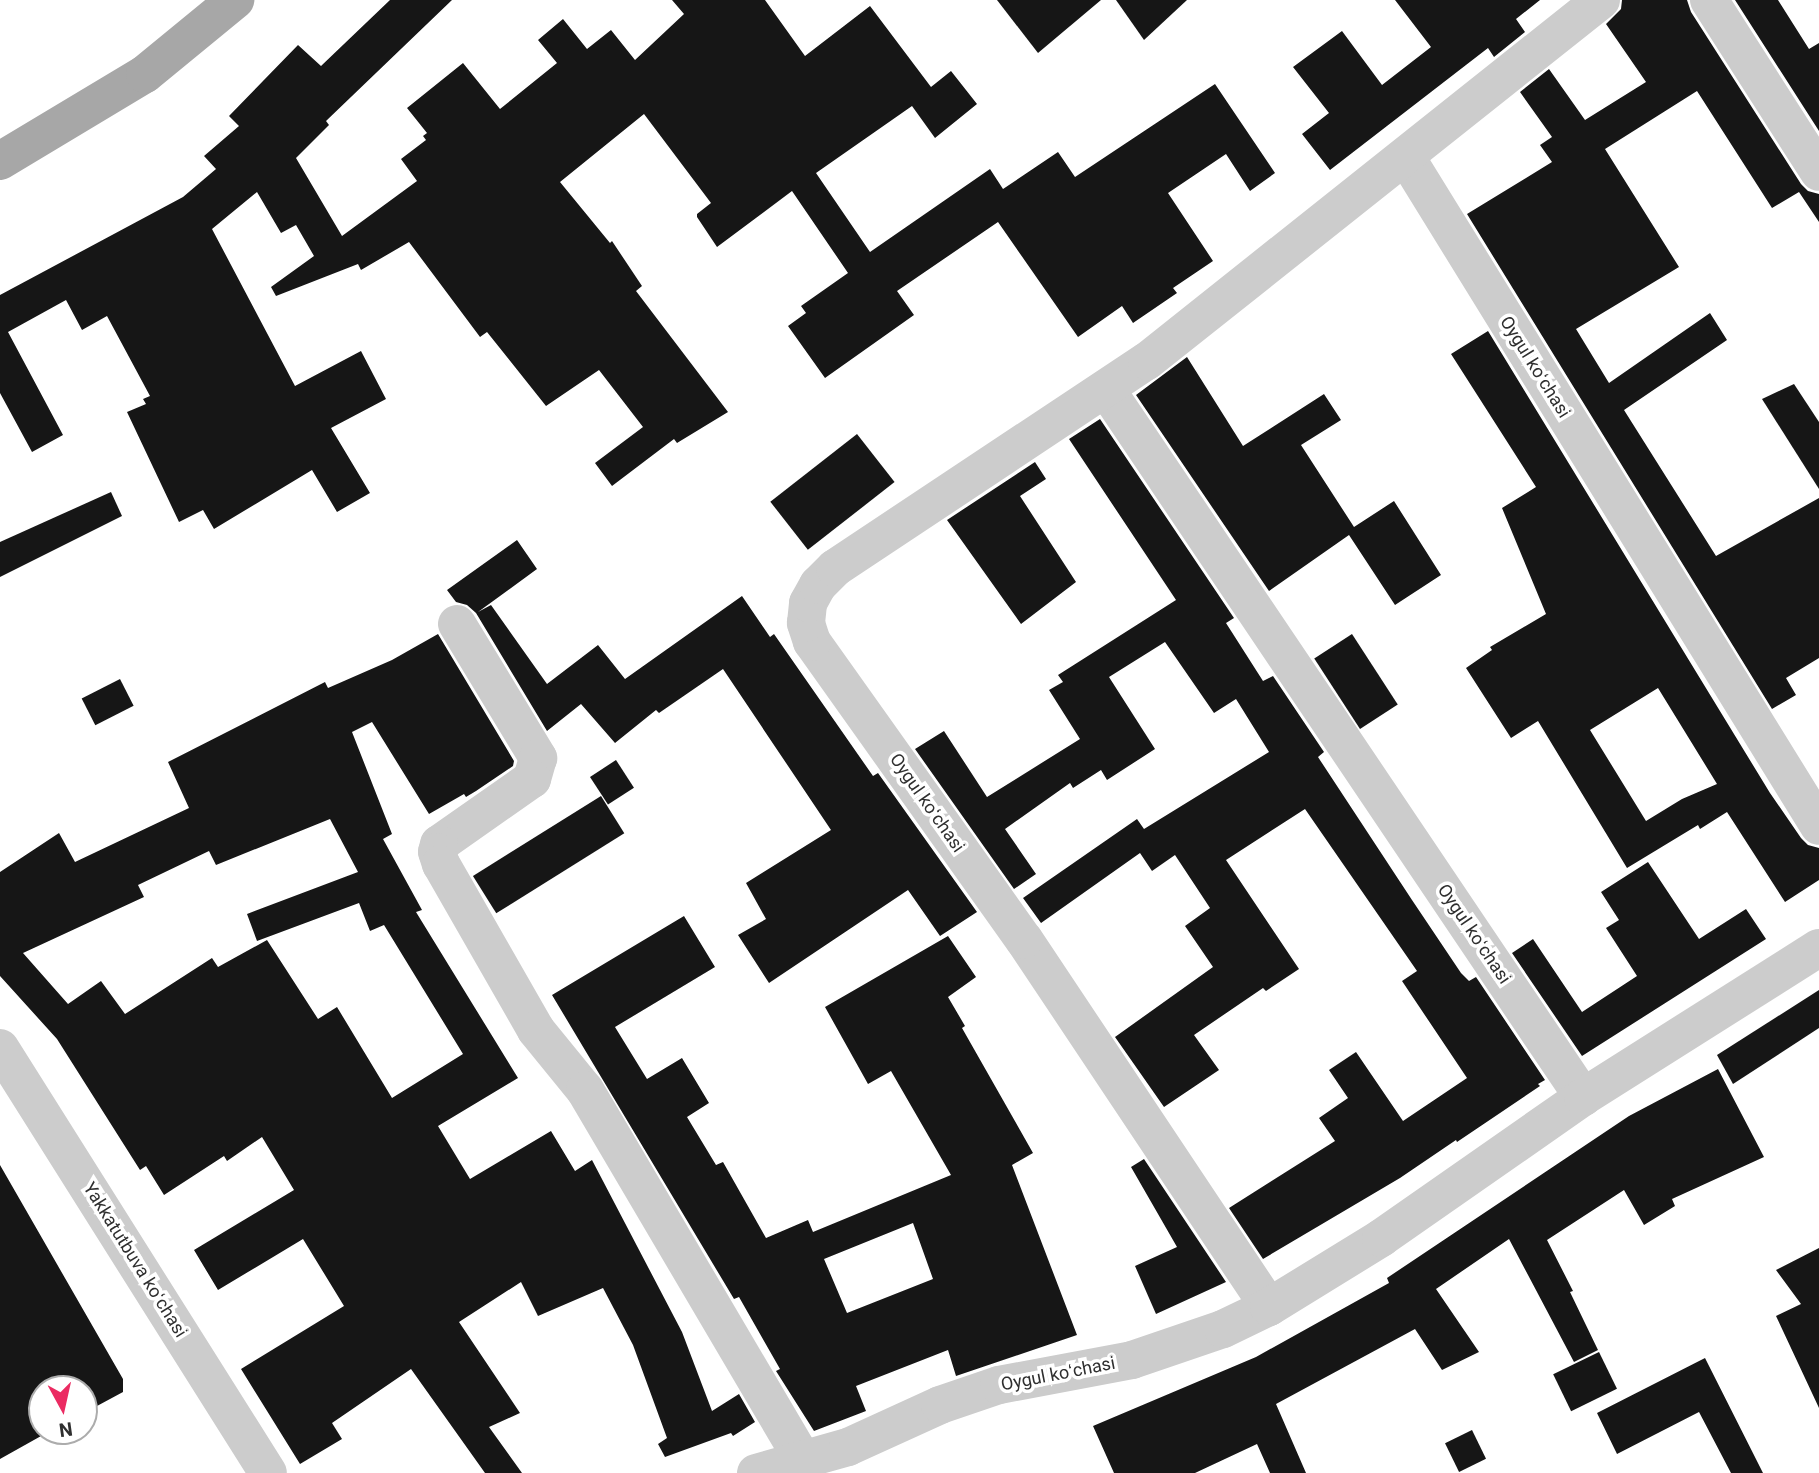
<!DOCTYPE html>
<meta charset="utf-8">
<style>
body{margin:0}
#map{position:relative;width:1819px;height:1473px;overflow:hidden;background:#fff;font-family:Roboto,sans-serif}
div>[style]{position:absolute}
.building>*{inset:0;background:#161616;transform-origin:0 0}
.minor>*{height:38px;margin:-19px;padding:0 19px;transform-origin:19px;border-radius:19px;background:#ccc}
.major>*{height:38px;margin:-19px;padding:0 19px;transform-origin:19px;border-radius:19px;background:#a7a7a7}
span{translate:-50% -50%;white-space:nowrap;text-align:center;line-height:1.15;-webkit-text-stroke:7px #fff;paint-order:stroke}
.street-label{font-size:18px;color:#2f2f2f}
.north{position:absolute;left:28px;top:1375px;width:70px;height:70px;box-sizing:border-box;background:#fff;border:2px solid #acacac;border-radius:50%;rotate:172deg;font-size:19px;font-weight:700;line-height:28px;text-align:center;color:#2f2f2f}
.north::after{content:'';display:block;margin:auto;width:24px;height:32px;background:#eb2b62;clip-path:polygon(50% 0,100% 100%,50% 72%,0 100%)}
</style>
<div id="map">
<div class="building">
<div style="clip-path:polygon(390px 0,452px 0,326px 121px,329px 125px,296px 158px,342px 236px,417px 181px,401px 159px,426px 140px,423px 136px,427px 133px,407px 108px,463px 63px,500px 109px,557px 63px,538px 40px,563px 19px,587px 49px,611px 30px,635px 60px,684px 14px,672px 0,765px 0,805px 56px,870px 6px,931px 87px,951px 71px,977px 104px,935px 138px,912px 106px,816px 173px,870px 252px,990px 169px,1003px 189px,1058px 152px,1075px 177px,1215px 84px,1275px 173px,1250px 191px,1226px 154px,1168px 193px,1213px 261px,1173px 288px,1177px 293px,1133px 323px,1122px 306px,1078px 337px,998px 222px,897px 291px,914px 315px,825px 378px,788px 326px,806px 313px,801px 306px,848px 273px,792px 191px,717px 247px,697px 217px,697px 214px,711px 203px,644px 114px,560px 182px,610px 243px,612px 241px,642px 286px,636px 291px,728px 412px,677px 443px,674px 439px,612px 486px,595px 463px,643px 427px,599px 370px,546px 406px,487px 332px,480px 337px,409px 242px,361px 270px,358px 264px,276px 296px,271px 287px,314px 256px,296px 225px,281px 233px,257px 192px,212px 229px,295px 386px,361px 351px,386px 399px,331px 428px,370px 493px,337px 512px,312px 470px,214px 529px,203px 510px,179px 522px,127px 412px,146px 404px,143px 399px,150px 396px,107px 316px,82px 330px,66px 300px,8px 332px,63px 435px,32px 452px,0 393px,0 295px,183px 197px,216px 169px,204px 156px,239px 126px,229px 116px,298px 45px,321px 66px)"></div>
<div style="clip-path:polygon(997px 0,1101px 0,1038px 53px)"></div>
<div style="clip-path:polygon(1116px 0,1187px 0,1144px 40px)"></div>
<div style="clip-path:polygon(1395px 0,1540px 0,1516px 19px,1525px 32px,1494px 57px,1488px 48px,1330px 170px,1302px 134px,1329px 113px,1293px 67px,1342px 31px,1382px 85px,1431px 47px)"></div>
<div style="clip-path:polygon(1622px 0,1687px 0,1691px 12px,1801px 184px,1808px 191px,1819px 194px,1819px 222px,1799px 192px,1772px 208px,1697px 91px,1605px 149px,1679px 267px,1576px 329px,1609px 383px,1710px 313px,1727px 340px,1624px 410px,1716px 556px,1819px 498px,1819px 658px,1786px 678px,1796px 695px,1772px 709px,1467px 214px,1552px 162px,1540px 145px,1552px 137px,1520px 92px,1549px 69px,1585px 120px,1646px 82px,1606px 24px,1621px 9px)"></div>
<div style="clip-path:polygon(1735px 0,1778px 0,1809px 49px,1819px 43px,1819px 131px)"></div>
<div style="clip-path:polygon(evenodd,1488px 331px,1770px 793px,1801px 838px,1808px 845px,1819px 848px,1819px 880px,1785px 902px,1727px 812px,1700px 829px,1698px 825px,1627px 868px,1538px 721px,1511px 738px,1466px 668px,1492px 650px,1490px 647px,1546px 614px,1502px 508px,1536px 487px,1451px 354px,1488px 331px,1658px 688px,1717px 784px,1682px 799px,1646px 821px,1590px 730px,1658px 688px)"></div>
<div style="clip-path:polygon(1187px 357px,1243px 446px,1324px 394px,1341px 420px,1301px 445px,1354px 527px,1394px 501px,1441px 575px,1395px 605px,1349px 535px,1269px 591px,1136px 395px)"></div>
<div style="clip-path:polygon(1794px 384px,1819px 422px,1819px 489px,1762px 399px)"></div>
<div style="clip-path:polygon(1100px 419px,1234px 618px,1226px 623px,1263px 681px,1273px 676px,1324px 752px,1318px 757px,1412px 900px,1461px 973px,1469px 981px,1476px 977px,1545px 1080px,1538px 1084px,1540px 1086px,1457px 1142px,1456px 1140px,1400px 1178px,1263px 1259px,1229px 1208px,1335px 1141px,1319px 1118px,1348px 1098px,1329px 1070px,1356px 1052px,1403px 1121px,1467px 1078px,1402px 981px,1417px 971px,1305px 809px,1226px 860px,1299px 969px,1266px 991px,1263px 988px,1194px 1035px,1219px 1070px,1164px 1107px,1115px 1037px,1213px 967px,1185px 926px,1210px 908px,1175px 855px,1152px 871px,1140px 853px,1041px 923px,1023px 898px,1137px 819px,1144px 829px,1269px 752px,1236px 699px,1214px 713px,1165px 642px,1109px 677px,1155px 749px,1107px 780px,1101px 770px,1073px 788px,1070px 783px,1005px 829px,1036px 874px,1014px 889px,915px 749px,944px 731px,987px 797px,1080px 739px,1049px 690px,1063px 682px,1058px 675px,1176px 600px,1069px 439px)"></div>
<div style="left:857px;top:434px;width:61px;height:110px;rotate:52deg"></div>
<div style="clip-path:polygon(1035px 462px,1046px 479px,1020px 496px,1076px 582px,1021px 624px,947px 520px)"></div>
<div style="clip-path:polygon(111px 492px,122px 516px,0 577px,0 542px)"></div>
<div style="clip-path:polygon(517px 540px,537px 569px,478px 612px,491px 605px,547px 684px,598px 645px,625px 679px,742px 596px,770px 637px,774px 634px,873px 776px,878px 773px,977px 912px,940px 936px,908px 890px,769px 983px,738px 935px,766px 919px,746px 883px,831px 830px,723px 669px,659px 713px,656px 710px,615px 743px,581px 704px,547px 731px,476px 613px,467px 605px,456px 602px,447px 590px)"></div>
<div style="clip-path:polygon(evenodd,438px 634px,514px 761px,513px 766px,476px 791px,466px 797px,464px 794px,429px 814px,372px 722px,352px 732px,392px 834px,383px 839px,422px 910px,416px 912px,518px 1078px,438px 1126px,470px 1179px,551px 1131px,575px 1171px,592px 1160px,682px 1332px,712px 1411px,739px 1394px,755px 1422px,733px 1436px,731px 1433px,665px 1457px,658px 1444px,667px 1438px,633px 1345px,603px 1288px,538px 1316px,521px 1282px,459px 1322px,520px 1413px,489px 1427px,522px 1473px,485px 1473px,411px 1369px,332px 1423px,342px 1439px,300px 1464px,241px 1369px,344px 1306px,303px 1239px,218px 1290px,194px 1250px,294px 1190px,262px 1137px,227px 1161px,224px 1156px,164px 1195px,146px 1166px,140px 1170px,57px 1039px,0 976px,0 872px,59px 833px,75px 862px,189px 808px,168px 762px,325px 682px,328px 688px,392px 660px,438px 634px,330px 819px,358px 872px,247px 914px,257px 941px,359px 903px,370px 931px,384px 925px,463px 1054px,392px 1098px,337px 1007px,318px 1019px,267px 940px,218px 967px,212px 958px,125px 1014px,101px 981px,68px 1004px,23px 953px,144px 897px,138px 885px,209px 851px,216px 865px,330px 819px)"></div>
<div style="left:1352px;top:634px;width:84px;height:45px;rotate:57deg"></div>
<div style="left:120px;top:679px;width:30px;height:43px;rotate:63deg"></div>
<div style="left:616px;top:760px;width:33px;height:31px;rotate:57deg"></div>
<div style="left:601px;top:796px;width:44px;height:151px;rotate:58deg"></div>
<div style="clip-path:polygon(1648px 862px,1699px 939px,1746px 909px,1766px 939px,1582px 1056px,1512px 953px,1533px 939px,1582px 1012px,1637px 976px,1606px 928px,1619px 920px,1601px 892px)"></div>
<div style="clip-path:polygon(evenodd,684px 916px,715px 967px,615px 1027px,647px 1079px,682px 1058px,709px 1103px,687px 1117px,716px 1165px,723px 1162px,766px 1238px,808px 1220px,813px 1232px,951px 1175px,891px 1071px,868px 1084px,825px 1007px,948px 936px,976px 977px,948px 997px,965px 1026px,962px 1028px,1033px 1153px,1012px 1165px,1077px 1335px,956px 1376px,948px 1350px,856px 1386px,866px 1411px,814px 1431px,776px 1371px,780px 1369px,739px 1297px,734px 1299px,552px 995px,684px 916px,913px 1223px,933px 1279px,847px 1313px,824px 1259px,913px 1223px)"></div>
<div style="clip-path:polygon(1819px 990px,1819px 1028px,1733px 1084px,1717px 1055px)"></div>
<div style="clip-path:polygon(1718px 1069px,1764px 1157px,1672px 1199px,1675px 1206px,1644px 1225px,1624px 1190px,1547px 1240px,1573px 1291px,1570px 1292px,1598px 1350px,1574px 1362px,1509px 1239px,1436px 1289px,1479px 1352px,1442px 1370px,1415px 1329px,1276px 1404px,1306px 1473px,1270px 1473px,1257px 1444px,1195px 1473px,1114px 1473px,1093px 1426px,1256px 1357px,1389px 1283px,1387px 1278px,1629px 1116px)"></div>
<div style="clip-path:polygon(1144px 1159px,1226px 1282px,1156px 1314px,1135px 1266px,1177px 1247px,1131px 1167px)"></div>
<div style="clip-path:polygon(0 1165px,123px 1379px,123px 1392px,84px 1413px,84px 1389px,42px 1389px,42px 1431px,50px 1431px,0 1459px)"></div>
<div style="clip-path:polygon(1819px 1248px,1819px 1408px,1776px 1316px,1801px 1304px,1776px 1270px)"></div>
<div style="left:1599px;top:1352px;width:41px;height:51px;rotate:64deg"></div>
<div style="clip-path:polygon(1705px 1358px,1763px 1473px,1731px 1473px,1699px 1412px,1617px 1454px,1597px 1413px)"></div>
<div style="left:1472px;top:1430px;width:32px;height:30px;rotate:64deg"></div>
</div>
<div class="minor">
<div style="left:1709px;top:0;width:204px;rotate:57.4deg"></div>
<div style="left:1406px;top:157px;width:786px;rotate:58.31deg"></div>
<div style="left:1106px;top:389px;width:854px;rotate:56.03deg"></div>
<div style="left:457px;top:624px;width:157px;rotate:58.8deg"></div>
<div style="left:538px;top:758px;width:22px;rotate:106deg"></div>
<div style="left:532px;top:779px;width:113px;rotate:145deg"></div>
<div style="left:439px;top:844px;width:8px;rotate:104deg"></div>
<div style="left:437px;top:852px;width:13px;rotate:72deg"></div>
<div style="left:441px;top:864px;width:191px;rotate:60.2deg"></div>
<div style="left:536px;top:1030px;width:77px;rotate:50.8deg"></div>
<div style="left:585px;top:1090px;width:429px;rotate:59.5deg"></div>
<div style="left:0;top:1048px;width:502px;rotate:57.76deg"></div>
<div style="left:1269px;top:1307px;width:441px;rotate:-123.7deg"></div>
<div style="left:1024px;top:940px;width:366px;rotate:-125.4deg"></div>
<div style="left:812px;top:642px;width:20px;rotate:-108deg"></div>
<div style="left:806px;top:623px;width:20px;rotate:-84deg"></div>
<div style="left:808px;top:603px;width:21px;rotate:-61deg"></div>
<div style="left:818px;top:585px;width:24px;rotate:-45deg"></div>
<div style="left:835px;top:568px;width:374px;rotate:-33.6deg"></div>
<div style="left:1147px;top:361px;width:580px;rotate:-38.49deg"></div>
<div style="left:756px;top:1473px;width:96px;rotate:-15.8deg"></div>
<div style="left:848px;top:1447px;width:101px;rotate:-24.5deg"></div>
<div style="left:940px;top:1405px;width:62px;rotate:-18.7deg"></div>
<div style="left:999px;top:1385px;width:135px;rotate:-10.6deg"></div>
<div style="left:1132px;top:1360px;width:96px;rotate:-18.8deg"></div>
<div style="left:1223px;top:1329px;width:51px;rotate:-25.6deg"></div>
<div style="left:1269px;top:1307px;width:132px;rotate:-31.6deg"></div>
<div style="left:1381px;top:1238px;width:246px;rotate:-34.9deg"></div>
<div style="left:1583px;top:1097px;width:279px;rotate:-32.3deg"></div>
</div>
<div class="major">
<div style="left:0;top:161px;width:169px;rotate:-31deg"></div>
<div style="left:145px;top:74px;width:117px;rotate:-39.4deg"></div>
</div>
<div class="street-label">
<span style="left:1535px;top:367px;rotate:58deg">Oygul koʻchasi</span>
<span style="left:927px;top:803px;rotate:55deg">Oygul koʻchasi</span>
<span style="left:1474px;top:934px;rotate:56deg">Oygul koʻchasi</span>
<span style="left:135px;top:1260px;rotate:58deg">Yakkatutbuva koʻchasi</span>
<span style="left:1058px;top:1374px;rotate:-11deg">Oygul koʻchasi</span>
</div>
<div class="north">N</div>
</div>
